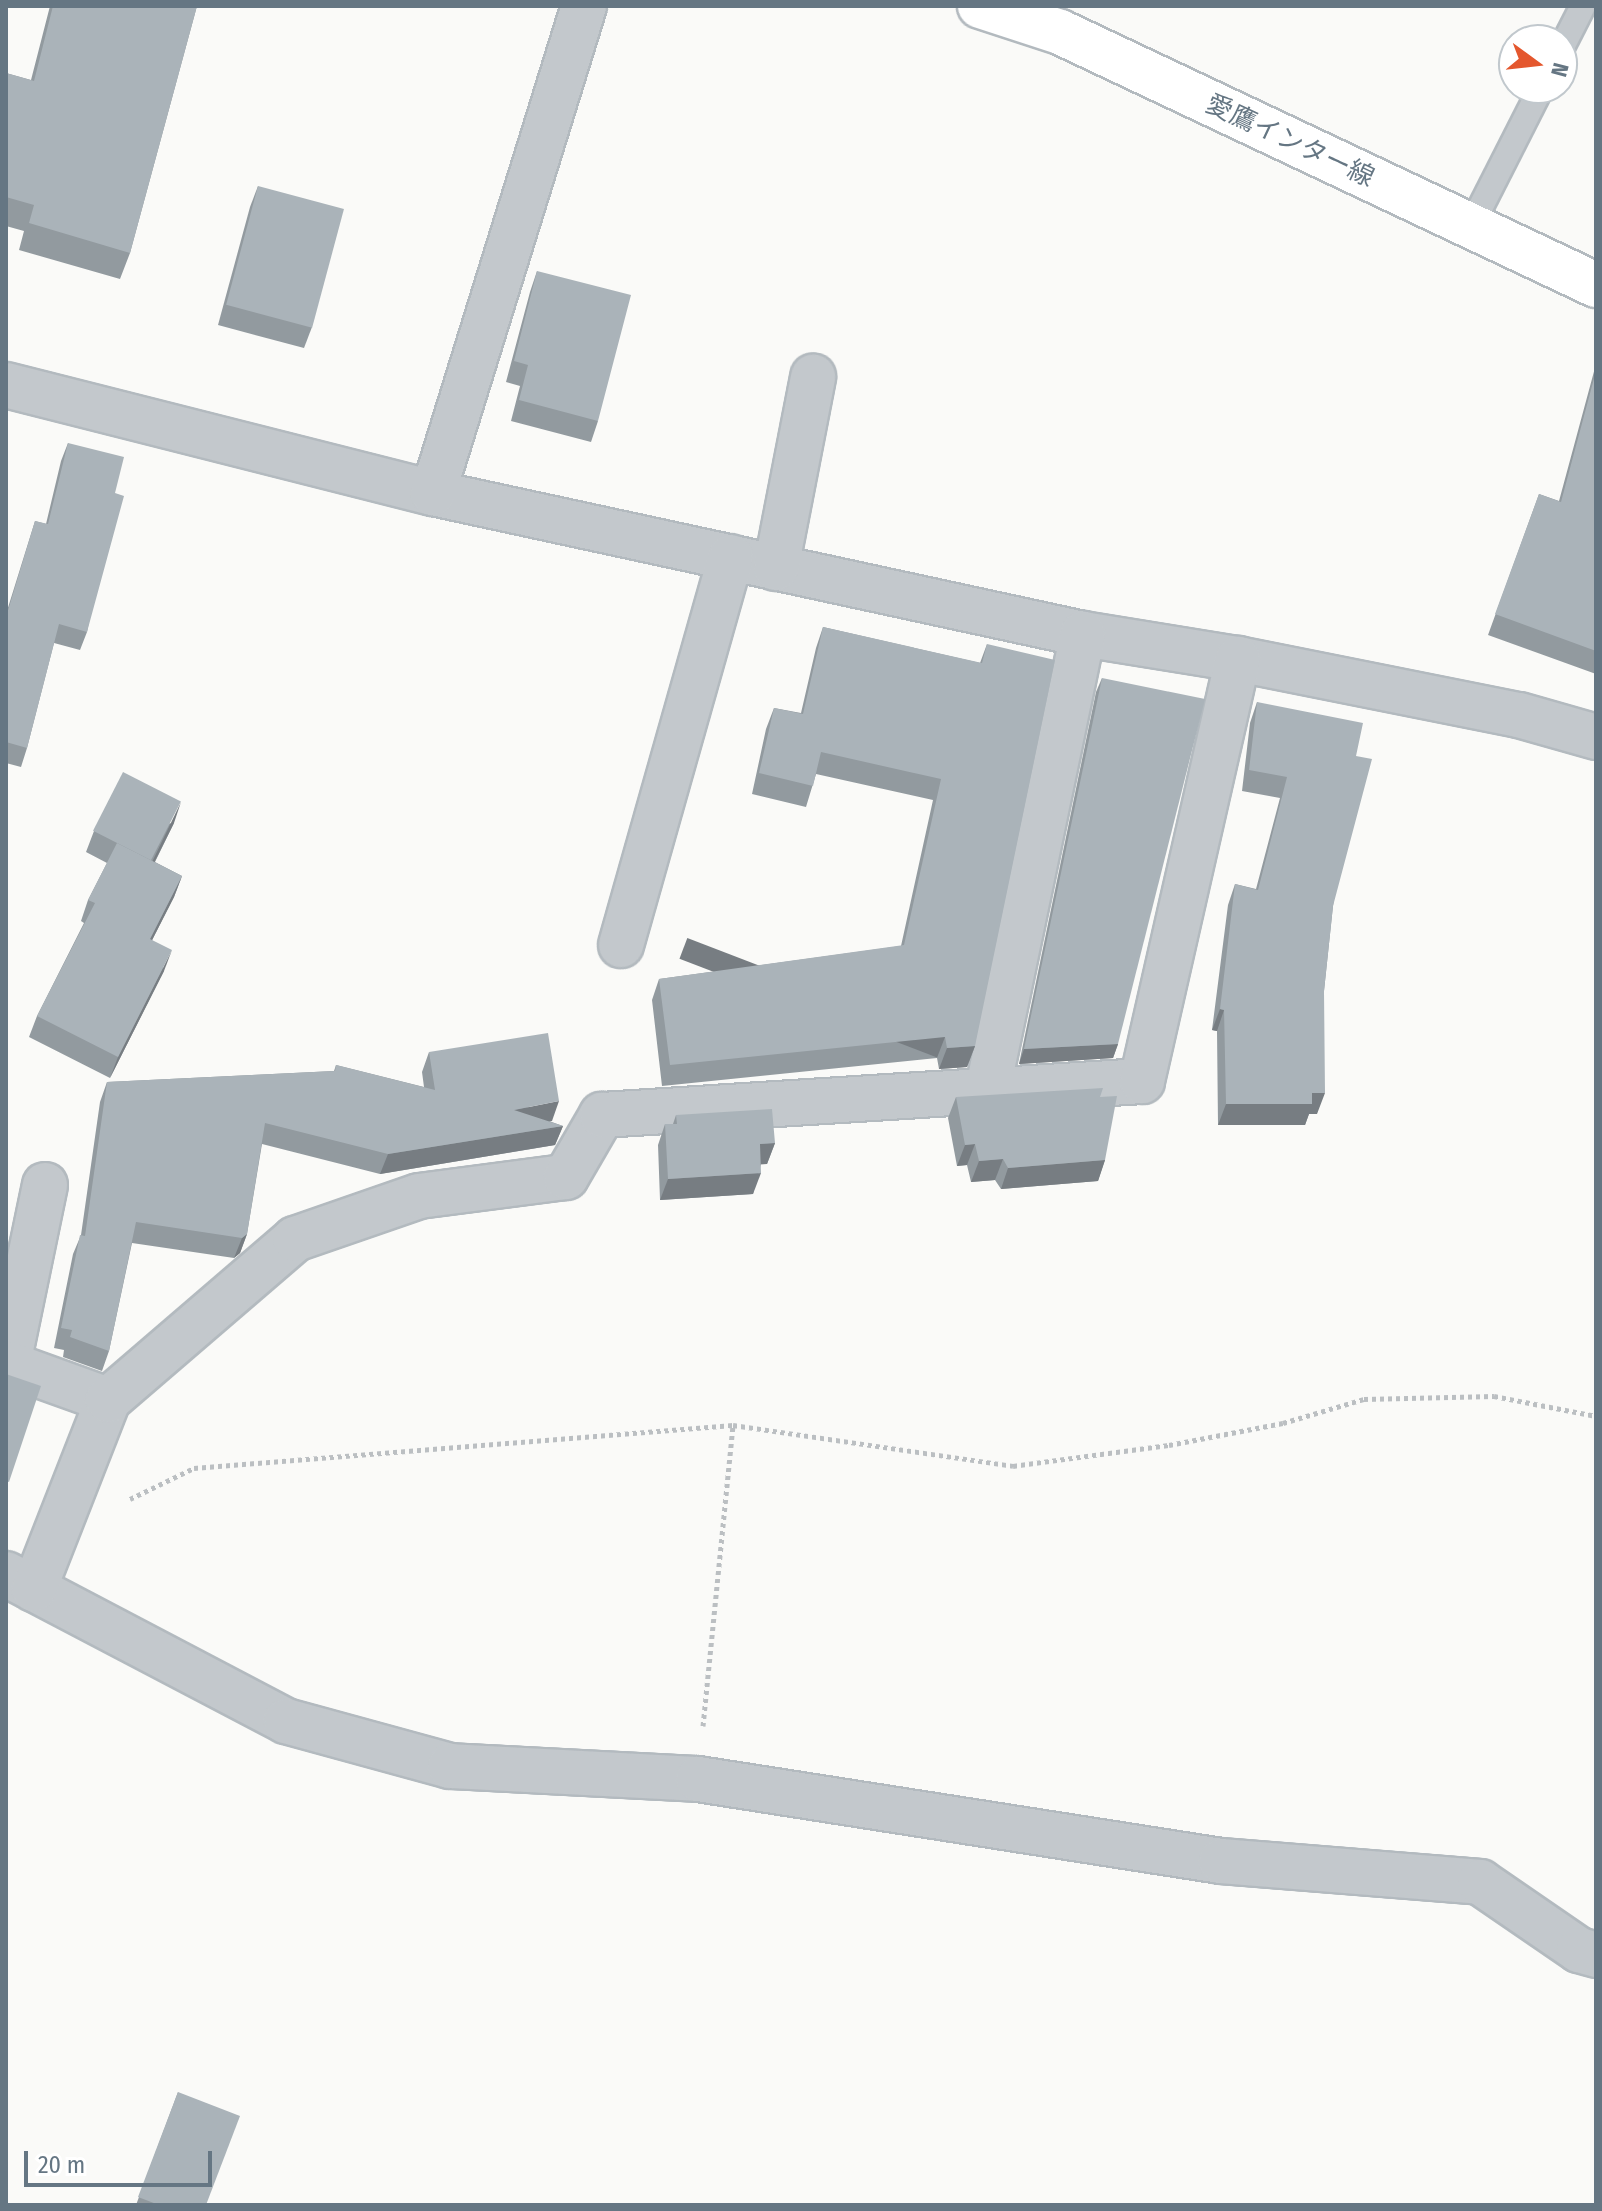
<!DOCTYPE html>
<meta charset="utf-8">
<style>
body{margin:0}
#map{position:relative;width:1602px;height:2211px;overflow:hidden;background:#fafaf8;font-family:"Fira Sans Condensed","Noto Sans JP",sans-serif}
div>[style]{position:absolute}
.path>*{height:5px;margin-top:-2.5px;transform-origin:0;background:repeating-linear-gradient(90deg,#bbbfc2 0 4px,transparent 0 8px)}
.roads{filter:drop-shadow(2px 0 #b3babf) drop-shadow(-2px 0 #b3babf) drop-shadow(0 2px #b3babf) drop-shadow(0 -2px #b3babf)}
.service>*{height:24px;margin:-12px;padding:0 12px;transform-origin:12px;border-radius:12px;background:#c3c8cc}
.minor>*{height:44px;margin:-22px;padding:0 22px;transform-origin:22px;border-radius:22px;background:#c3c8cc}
.secondary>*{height:44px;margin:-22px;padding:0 22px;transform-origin:22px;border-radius:22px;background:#fff}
.wall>*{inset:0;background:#929a9f}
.shaded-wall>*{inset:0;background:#777d82;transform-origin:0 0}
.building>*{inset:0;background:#aab3b9;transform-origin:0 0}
span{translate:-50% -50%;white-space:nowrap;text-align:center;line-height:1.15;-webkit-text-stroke:8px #fff;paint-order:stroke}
.street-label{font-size:26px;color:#657683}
.frame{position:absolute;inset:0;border:8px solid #657683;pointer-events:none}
.north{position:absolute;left:1498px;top:24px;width:80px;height:80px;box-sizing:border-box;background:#fff;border:2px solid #c1c8cd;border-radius:50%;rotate:105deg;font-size:22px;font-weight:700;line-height:32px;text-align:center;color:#657683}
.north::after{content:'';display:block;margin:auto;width:28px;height:36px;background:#e4572e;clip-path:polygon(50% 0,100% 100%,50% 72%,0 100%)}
.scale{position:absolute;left:24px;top:2151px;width:188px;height:36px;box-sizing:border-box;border:4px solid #657683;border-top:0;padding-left:10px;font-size:24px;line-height:28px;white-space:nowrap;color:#657683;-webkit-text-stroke:6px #fff;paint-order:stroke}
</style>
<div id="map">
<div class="path">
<div style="left:130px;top:1499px;width:71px;rotate:-25.8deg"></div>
<div style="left:194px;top:1468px;width:541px;rotate:-4.56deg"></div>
<div style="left:733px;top:1425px;width:283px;rotate:8.3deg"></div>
<div style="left:1013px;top:1466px;width:157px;rotate:-7.7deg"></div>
<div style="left:1169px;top:1445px;width:116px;rotate:-10.9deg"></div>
<div style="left:1283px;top:1423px;width:84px;rotate:-16.5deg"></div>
<div style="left:1364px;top:1399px;width:130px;rotate:-1.3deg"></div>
<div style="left:1494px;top:1396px;width:104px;rotate:11.1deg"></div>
<div style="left:703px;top:1726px;width:302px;rotate:-84.3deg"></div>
</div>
<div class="roads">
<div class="service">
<div style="left:1562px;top:47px;width:46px;rotate:-62.9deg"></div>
<div style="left:1471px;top:226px;width:155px;rotate:-63.1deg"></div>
</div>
<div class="minor">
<div style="left:6px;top:385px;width:440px;rotate:14.2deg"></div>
<div style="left:433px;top:493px;width:665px;rotate:12.24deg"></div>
<div style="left:1083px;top:634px;width:157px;rotate:9.2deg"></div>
<div style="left:1238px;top:659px;width:287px;rotate:11.3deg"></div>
<div style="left:1519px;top:715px;width:80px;rotate:15.9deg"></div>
<div style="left:433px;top:493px;width:510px;rotate:-72.77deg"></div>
<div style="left:776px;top:568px;width:195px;rotate:-79deg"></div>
<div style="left:621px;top:945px;width:403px;rotate:-74.2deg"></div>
<div style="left:988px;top:1088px;width:464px;rotate:-78.2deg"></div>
<div style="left:45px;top:1185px;width:183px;rotate:101.7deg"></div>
<div style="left:8px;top:1364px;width:106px;rotate:19.8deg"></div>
<div style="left:6px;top:1574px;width:316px;rotate:27.7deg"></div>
<div style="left:286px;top:1721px;width:170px;rotate:15.3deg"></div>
<div style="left:450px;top:1766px;width:248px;rotate:3deg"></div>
<div style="left:698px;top:1779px;width:529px;rotate:8.91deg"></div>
<div style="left:1221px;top:1861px;width:260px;rotate:4.6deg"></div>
<div style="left:1480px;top:1882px;width:120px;rotate:34.5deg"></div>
<div style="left:1579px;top:1950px;width:18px;rotate:16deg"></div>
<div style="left:34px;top:1589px;width:203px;rotate:-68.6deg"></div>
<div style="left:108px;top:1400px;width:247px;rotate:-40.7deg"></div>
<div style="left:295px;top:1239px;width:131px;rotate:-19.1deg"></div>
<div style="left:419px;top:1196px;width:148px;rotate:-7.4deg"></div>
<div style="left:566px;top:1177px;width:72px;rotate:-59.9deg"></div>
<div style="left:602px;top:1115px;width:541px;rotate:-3.6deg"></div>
<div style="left:1142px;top:1081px;width:433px;rotate:-77.2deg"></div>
</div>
<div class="secondary">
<div style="left:980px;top:6px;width:84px;rotate:18deg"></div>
<div style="left:1060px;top:32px;width:593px;rotate:25.27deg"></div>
</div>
</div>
<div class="wall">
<div style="clip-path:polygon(50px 6px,197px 6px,130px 253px,120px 279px,19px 250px,24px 231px,6px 226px,6px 73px,31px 80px)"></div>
<div style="clip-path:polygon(258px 186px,312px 327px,304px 348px,218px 325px,250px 207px)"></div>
<div style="clip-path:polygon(537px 271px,598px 421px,591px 442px,511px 421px,520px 386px,506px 382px,530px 292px)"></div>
<div style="clip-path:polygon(1596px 364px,1596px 674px,1488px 635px,1539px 494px,1559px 501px)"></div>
<div style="clip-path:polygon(68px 443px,115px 493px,87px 632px,80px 650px,54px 643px,27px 748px,21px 767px,6px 763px,6px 614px,35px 521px,46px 524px,61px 461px)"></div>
<div style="clip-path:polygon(823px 627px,980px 663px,987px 644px,975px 1046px,967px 1067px,939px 1069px,937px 1058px,662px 1086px,652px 1000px,659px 979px,901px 946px,933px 800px,816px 774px,806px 807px,752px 794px,766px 729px,774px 708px,801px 713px,816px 648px)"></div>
<div style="clip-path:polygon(1102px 678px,1118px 1044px,1113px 1058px,1019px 1064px,1096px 692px)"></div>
<div style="clip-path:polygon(1257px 702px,1356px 756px,1333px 906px,1324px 991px,1317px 1114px,1309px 1114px,1305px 1125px,1218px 1125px,1217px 1031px,1212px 1030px,1228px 905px,1235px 884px,1256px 889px,1280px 798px,1242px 791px,1250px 723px)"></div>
<div style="clip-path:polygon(174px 823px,155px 862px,182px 876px,174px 897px,152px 940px,164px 971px,110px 1078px,29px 1037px,37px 1016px,84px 923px,81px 921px,88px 900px,107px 863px,86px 852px,94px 831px)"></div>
<div style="clip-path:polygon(429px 1052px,552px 1121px,549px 1121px,563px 1126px,555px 1145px,380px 1174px,262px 1144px,247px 1234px,240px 1253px,234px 1258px,132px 1243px,109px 1351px,102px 1371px,63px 1357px,64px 1350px,54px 1348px,73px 1254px,81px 1235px,100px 1102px,107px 1082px,334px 1071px,336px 1065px,424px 1087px,422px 1072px)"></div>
<div style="clip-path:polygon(956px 1097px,1100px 1097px,1105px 1160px,1098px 1181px,1001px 1189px,995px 1180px,971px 1182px,967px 1165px,957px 1166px,948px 1118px)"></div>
<div style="clip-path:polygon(676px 1115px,775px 1143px,767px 1164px,761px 1164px,753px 1194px,660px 1200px,658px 1145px,665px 1124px,673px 1124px)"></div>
<div style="clip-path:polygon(178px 2092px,206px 2205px,136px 2205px)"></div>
</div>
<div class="shaded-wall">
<div style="clip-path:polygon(181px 802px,174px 823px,145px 881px,153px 860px)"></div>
<div style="clip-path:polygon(182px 876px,174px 897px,142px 960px,150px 939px)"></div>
<div style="clip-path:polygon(172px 950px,164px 971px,110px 1078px,118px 1057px)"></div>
<div style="clip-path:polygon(1220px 1009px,1224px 1010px,1217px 1031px,1212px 1030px)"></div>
<div style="left:945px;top:1037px;width:22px;height:276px;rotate:111deg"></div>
<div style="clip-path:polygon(1118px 1044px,1113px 1058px,1019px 1064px,1024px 1049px)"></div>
<div style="clip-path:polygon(975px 1046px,967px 1067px,939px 1069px,947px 1048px)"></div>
<div style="clip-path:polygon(1312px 1093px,1325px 1093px,1317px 1114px,1309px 1114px,1305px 1125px,1218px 1125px,1226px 1104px)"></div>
<div style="clip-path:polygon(559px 1101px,552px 1121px,507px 1130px,514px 1110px)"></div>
<div style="clip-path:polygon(563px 1126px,555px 1145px,380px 1174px,388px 1154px)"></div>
<div style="clip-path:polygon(775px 1143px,767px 1164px,753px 1165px,760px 1144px)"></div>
<div style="clip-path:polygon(975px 1144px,967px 1165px,957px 1166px,965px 1145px)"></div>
<div style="clip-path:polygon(1003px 1159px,995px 1180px,971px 1182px,979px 1161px)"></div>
<div style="clip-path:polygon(1105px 1160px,1098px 1181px,1001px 1189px,1008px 1168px)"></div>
<div style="clip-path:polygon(761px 1173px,753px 1194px,660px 1200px,668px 1179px)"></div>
<div style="clip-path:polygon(247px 1234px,240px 1253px,234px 1258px,242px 1238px)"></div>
</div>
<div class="building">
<div style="clip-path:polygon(53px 6px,197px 6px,130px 253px,29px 223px,34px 205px,6px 197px,6px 73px,34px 81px)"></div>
<div style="left:258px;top:186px;width:89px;height:123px;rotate:15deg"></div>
<div style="clip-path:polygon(537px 271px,631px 295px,598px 421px,519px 400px,528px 365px,514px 361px)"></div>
<div style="clip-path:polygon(1596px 371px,1596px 651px,1495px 614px,1539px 494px,1561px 502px)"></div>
<div style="clip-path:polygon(68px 443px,124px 457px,115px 493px,124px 496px,87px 632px,59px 624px,27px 748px,6px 742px,6px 617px,35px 521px,48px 524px)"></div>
<div style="clip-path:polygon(823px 627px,982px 663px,987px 644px,1055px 660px,975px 1046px,947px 1048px,945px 1037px,670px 1065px,659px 979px,904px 945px,941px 779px,821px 752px,813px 786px,759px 773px,774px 708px,803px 714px)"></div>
<div style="clip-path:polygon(1102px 678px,1205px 699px,1118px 1044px,1024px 1049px)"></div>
<div style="clip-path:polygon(1257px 702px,1363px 723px,1356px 756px,1372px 759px,1333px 906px,1324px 991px,1325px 1093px,1312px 1093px,1312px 1104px,1226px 1104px,1224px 1010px,1220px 1009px,1235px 884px,1258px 890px,1287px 777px,1249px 770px)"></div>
<div style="left:123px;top:772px;width:65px;height:66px;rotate:27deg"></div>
<div style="clip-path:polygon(117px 843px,182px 876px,150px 939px,172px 950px,118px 1057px,37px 1016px,95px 903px,88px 900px)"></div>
<div style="clip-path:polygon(548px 1033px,559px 1101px,514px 1110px,563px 1126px,388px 1154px,265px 1123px,247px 1234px,242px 1238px,136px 1222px,109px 1351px,70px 1337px,72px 1330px,61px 1328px,80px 1235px,85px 1236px,107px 1082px,335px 1071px,336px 1065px,435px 1090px,429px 1052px)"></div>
<div style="clip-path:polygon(1103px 1088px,1100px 1097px,1117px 1096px,1105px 1160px,1008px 1168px,1003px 1159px,979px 1161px,975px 1144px,965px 1145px,956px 1097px)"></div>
<div style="clip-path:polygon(772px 1109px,775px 1143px,760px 1144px,761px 1173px,668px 1179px,665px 1124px,677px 1124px,676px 1115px)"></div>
<div style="clip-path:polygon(6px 1374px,41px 1386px,9px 1482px,6px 1481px)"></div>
<div style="clip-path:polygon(178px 2092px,240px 2116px,206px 2205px,159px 2205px,138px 2197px)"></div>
</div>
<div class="street-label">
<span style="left:1290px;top:141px;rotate:25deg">愛鷹インター線</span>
</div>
<div class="frame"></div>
<div class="north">N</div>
<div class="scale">20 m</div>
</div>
